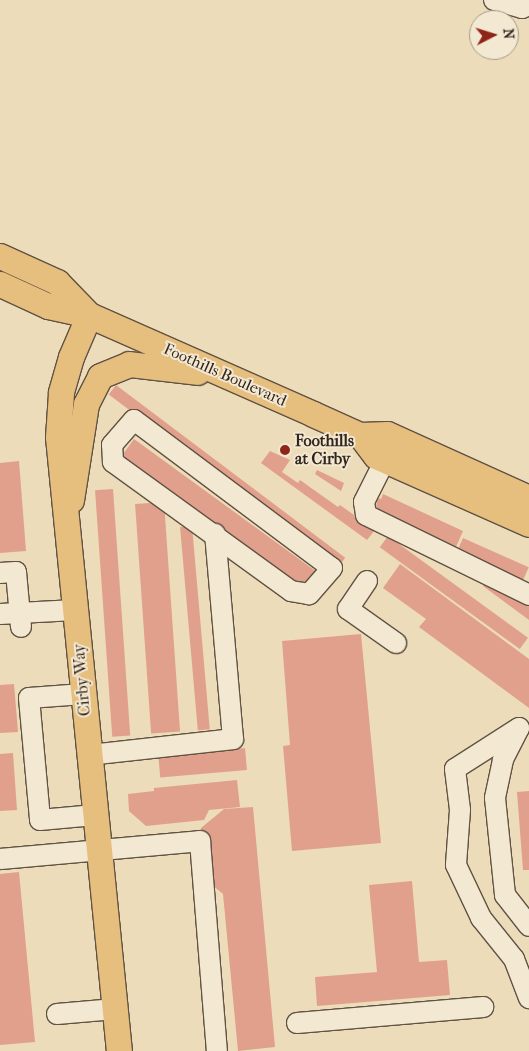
<!DOCTYPE html>
<style>
body{margin:0}
#map{position:relative;width:529px;height:1051px;overflow:hidden;background:#ecdcba;font-family:"IM FELL French Canon",serif}
div>[style]{position:absolute}
.building>*{inset:0;background:#e1a08c;transform-origin:0 0}
.roads{filter:drop-shadow(1px 0 #605244) drop-shadow(-1px 0 #605244) drop-shadow(0 1px #605244) drop-shadow(0 -1px #605244)}
.minor>*{height:20px;margin:-10px;padding:0 10px;transform-origin:10px;border-radius:10px;background:#f3e8d2}
.major>*{height:25px;margin:-12.5px;padding:0 12.5px;transform-origin:12.5px;border-radius:12.5px;background:#e6be7d}
.dots>*{width:14px;height:14px;translate:-50% -50%;box-sizing:border-box;border:2px solid #f3e8d2;border-radius:50%}
span{translate:-50% -50%;white-space:nowrap;text-align:center;line-height:1.15;-webkit-text-stroke:4px #f3e8d2;paint-order:stroke}
.street-label{font-size:16px;color:#31241c}
.poi-label{font-size:16px;color:#31241c;font-weight:700}
.left{translate:0 -50%;text-align:left}
.north{position:absolute;left:469px;top:10px;width:50px;height:50px;box-sizing:border-box;background:#f3e8d2;border:1px solid #a59a89;border-radius:50%;rotate:85deg;font-size:14px;font-weight:700;line-height:20px;text-align:center;color:#31241c}
.north::after{content:'';display:block;margin:auto;width:18px;height:22px;background:#8f2418;clip-path:polygon(50% 0,100% 100%,50% 72%,0 100%)}
</style>
<div id="map">
<div class="building">
<div style="left:116px;top:385px;width:287px;height:12px;rotate:37deg"></div>
<div style="left:134px;top:439px;width:224px;height:21px;rotate:36deg"></div>
<div style="clip-path:polygon(270px 451px,290px 460px,282px 472px,298px 483px,300px 480px,338px 507px,340px 505px,375px 530px,367px 540px,261px 463px)"></div>
<div style="clip-path:polygon(19px 461px,26px 551px,0 553px,0 463px)"></div>
<div style="clip-path:polygon(317px 470px,344px 483px,341px 491px,315px 474px)"></div>
<div style="left:113px;top:489px;width:247px;height:18px;rotate:86deg"></div>
<div style="clip-path:polygon(383px 494px,463px 531px,456px 547px,376px 510px,377px 498px,381px 499px)"></div>
<div style="left:164px;top:502px;width:230px;height:29px;rotate:86deg"></div>
<div style="left:192px;top:526px;width:204px;height:12px;rotate:85deg"></div>
<div style="left:388px;top:536px;width:173px;height:14px;rotate:36deg"></div>
<div style="left:463px;top:538px;width:72px;height:15px;rotate:24deg"></div>
<div style="clip-path:polygon(400px 564px,529px 659px,529px 708px,419px 627px,426px 619px,383px 588px)"></div>
<div style="clip-path:polygon(487px 581px,529px 602px,529px 620px,483px 586px)"></div>
<div style="clip-path:polygon(361px 634px,381px 843px,292px 851px,283px 746px,290px 745px,282px 641px)"></div>
<div style="clip-path:polygon(14px 684px,18px 732px,0 733px,0 685px)"></div>
<div style="left:245px;top:748px;width:22px;height:87px;rotate:85deg"></div>
<div style="clip-path:polygon(13px 753px,17px 810px,0 811px,0 754px)"></div>
<div style="clip-path:polygon(237px 780px,240px 807px,209px 810px,204px 820px,146px 826px,129px 811px,128px 794px,154px 791px,154px 788px)"></div>
<div style="clip-path:polygon(529px 791px,529px 870px,523px 870px,517px 792px)"></div>
<div style="clip-path:polygon(253px 807px,275px 1047px,238px 1051px,223px 894px,206px 880px,201px 828px,224px 809px)"></div>
<div style="clip-path:polygon(19px 872px,35px 1042px,0 1045px,0 874px)"></div>
<div style="clip-path:polygon(412px 881px,419px 962px,447px 960px,450px 995px,317px 1006px,315px 977px,377px 972px,369px 885px)"></div>
</div>
<div class="roads">
<div class="minor">
<div style="left:494px;top:0;width:29px;rotate:16deg"></div>
<div style="left:522px;top:8px;width:8px;rotate:-23deg"></div>
<div style="left:134px;top:420px;width:247px;rotate:36.8deg"></div>
<div style="left:332px;top:568px;width:35px;rotate:131deg"></div>
<div style="left:309px;top:594px;width:18px;rotate:-171deg"></div>
<div style="left:291px;top:591px;width:220px;rotate:-144.1deg"></div>
<div style="left:113px;top:462px;width:17px;rotate:-93deg"></div>
<div style="left:112px;top:445px;width:33px;rotate:-49deg"></div>
<div style="left:385px;top:460px;width:47px;rotate:116.6deg"></div>
<div style="left:364px;top:502px;width:13px;rotate:81deg"></div>
<div style="left:366px;top:515px;width:182px;rotate:26.1deg"></div>
<div style="left:0;top:573px;width:16px;rotate:-4deg"></div>
<div style="left:16px;top:572px;width:55px;rotate:84.8deg"></div>
<div style="left:367px;top:581px;width:34px;rotate:124deg"></div>
<div style="left:348px;top:609px;width:59px;rotate:35.3deg"></div>
<div style="left:0;top:614px;width:75px;rotate:-3.1deg"></div>
<div style="left:83px;top:694px;width:54px;rotate:175.8deg"></div>
<div style="left:29px;top:698px;width:122px;rotate:84.8deg"></div>
<div style="left:40px;top:820px;width:55px;rotate:-5.2deg"></div>
<div style="left:519px;top:728px;width:76px;rotate:147.4deg"></div>
<div style="left:455px;top:769px;width:41px;rotate:83deg"></div>
<div style="left:460px;top:810px;width:55px;rotate:94.2deg"></div>
<div style="left:456px;top:865px;width:59px;rotate:64.7deg"></div>
<div style="left:481px;top:918px;width:53px;rotate:51.2deg"></div>
<div style="left:514px;top:959px;width:42px;rotate:69deg"></div>
<div style="left:519px;top:728px;width:36px;rotate:117deg"></div>
<div style="left:503px;top:760px;width:39px;rotate:102deg"></div>
<div style="left:495px;top:798px;width:98px;rotate:84.1deg"></div>
<div style="left:505px;top:895px;width:39px;rotate:52deg"></div>
<div style="left:89px;top:755px;width:145px;rotate:-6.3deg"></div>
<div style="left:233px;top:739px;width:206px;rotate:-95deg"></div>
<div style="left:0;top:859px;width:201px;rotate:-5.1deg"></div>
<div style="left:200px;top:841px;width:211px;rotate:85.4deg"></div>
<div style="left:57px;top:1014px;width:58px;rotate:-4.9deg"></div>
<div style="left:297px;top:1023px;width:187px;rotate:-4.9deg"></div>
</div>
<div class="major">
<div style="left:0;top:256px;width:63px;rotate:24.5deg"></div>
<div style="left:57px;top:282px;width:46px;rotate:45.9deg"></div>
<div style="left:0;top:284px;width:53px;rotate:24.6deg"></div>
<div style="left:48px;top:306px;width:42px;rotate:12.4deg"></div>
<div style="left:89px;top:315px;width:245px;rotate:23.8deg"></div>
<div style="left:313px;top:414px;width:51px;rotate:24.1deg"></div>
<div style="left:360px;top:435px;width:26px;rotate:53deg"></div>
<div style="left:376px;top:456px;width:167px;rotate:24deg"></div>
<div style="left:89px;top:315px;width:46px;rotate:113.2deg"></div>
<div style="left:71px;top:357px;width:37px;rotate:106deg"></div>
<div style="left:61px;top:393px;width:44px;rotate:93.9deg"></div>
<div style="left:58px;top:437px;width:617px;rotate:84.33deg"></div>
<div style="left:360px;top:435px;width:27px;rotate:-2deg"></div>
<div style="left:387px;top:434px;width:156px;rotate:24.3deg"></div>
<div style="left:71px;top:500px;width:97px;rotate:-81.1deg"></div>
<div style="left:86px;top:404px;width:31px;rotate:-63deg"></div>
<div style="left:100px;top:376px;width:31px;rotate:-22deg"></div>
<div style="left:129px;top:364px;width:69px;rotate:6.6deg"></div>
</div>
</div>
<div class="dots">
<div style="left:285px;top:450px;background:#8f2418"></div>
</div>
<div class="street-label">
<span style="left:225px;top:375px;rotate:24deg">Foothills Boulevard</span>
<span style="left:82px;top:680px;rotate:-95deg">Cirby Way</span>
</div>
<div class="poi-label">
<span class="left" style="left:295px;top:450px">Foothills<br>at Cirby</span>
</div>
<div class="north">N</div>
</div>
